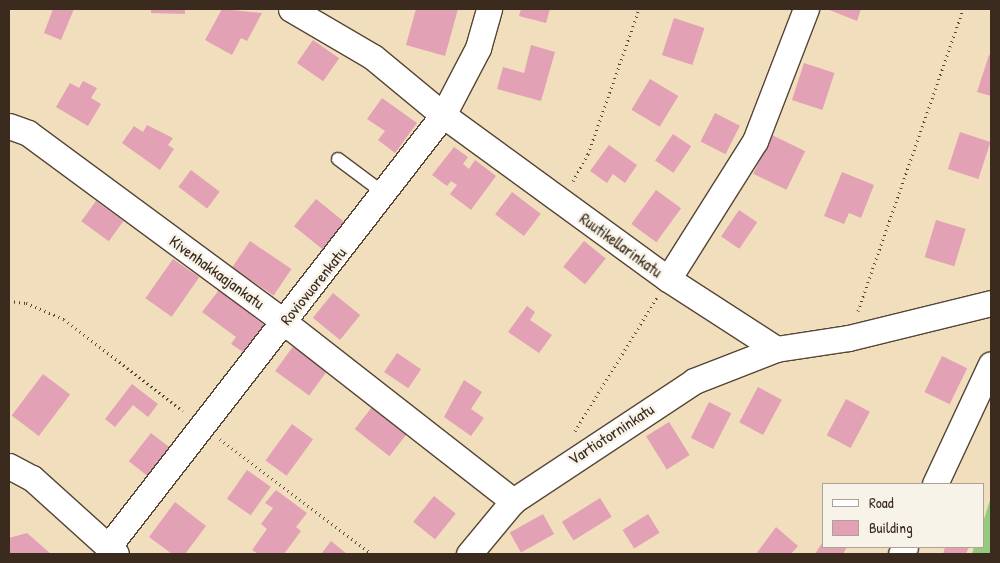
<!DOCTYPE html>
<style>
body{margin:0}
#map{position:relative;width:1000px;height:563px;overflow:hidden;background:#f0debc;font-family:"Patrick Hand",sans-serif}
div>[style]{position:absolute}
.green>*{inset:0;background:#93ca7d}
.building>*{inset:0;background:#e3a1b6;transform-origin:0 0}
.path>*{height:3px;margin-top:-1.5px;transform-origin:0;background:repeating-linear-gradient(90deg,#564536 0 1px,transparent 0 5px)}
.roads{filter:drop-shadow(1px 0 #564536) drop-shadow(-1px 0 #564536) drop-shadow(0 1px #564536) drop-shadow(0 -1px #564536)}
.service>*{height:12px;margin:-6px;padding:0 6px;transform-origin:6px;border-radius:6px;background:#fff}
.minor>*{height:25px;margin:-12.5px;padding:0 12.5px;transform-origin:12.5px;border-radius:12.5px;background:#fff}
span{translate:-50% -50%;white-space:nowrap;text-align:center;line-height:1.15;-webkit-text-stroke:5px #f7f3e8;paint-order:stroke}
.street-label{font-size:16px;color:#3b2a1e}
.frame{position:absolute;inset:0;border:10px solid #3b2a1e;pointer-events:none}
.legend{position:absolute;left:822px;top:483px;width:162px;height:65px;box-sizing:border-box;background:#f7f3e8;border:1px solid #aca397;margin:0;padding:6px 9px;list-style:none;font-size:15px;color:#3b2a1e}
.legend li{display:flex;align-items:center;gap:10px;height:25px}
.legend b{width:25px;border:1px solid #aca397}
</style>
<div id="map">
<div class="green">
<div style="clip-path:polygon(991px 497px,991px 554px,972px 554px,974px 547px,984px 547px,984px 519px)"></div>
</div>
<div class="building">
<div style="clip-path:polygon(53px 9px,74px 9px,61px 40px,44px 33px)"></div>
<div style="clip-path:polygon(151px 9px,185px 9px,185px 14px,151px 13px)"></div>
<div style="clip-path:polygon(222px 9px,262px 13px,247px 41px,241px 38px,232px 55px,205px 40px)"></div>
<div style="clip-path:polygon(416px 9px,458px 9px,445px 56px,406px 45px)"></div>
<div style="clip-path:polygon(521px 9px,550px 9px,546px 23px,519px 16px)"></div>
<div style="clip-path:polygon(827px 9px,861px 9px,857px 21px)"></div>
<div style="left:674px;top:18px;width:32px;height:39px;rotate:18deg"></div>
<div style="left:313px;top:40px;width:32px;height:28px;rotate:35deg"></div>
<div style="clip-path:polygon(531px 45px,555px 52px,541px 101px,497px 89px,503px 67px,524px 73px)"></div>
<div style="clip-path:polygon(989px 55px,991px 56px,991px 96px,977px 92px)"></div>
<div style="left:804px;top:63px;width:32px;height:39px;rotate:18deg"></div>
<div style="left:650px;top:79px;width:33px;height:36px;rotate:31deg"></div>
<div style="clip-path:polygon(83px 81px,97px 88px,91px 98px,101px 104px,88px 126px,56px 107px,70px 83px,79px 88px)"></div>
<div style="clip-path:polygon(382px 98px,417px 123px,395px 153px,378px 140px,385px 131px,367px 119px)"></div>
<div style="left:715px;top:113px;width:28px;height:32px;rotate:27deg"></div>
<div style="clip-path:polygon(147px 125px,173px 138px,168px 145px,174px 149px,160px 170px,122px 143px,134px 126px,143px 132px)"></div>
<div style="left:960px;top:132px;width:32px;height:39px;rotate:18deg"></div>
<div style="left:673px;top:134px;width:22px;height:32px;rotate:34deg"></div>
<div style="left:772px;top:135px;width:37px;height:43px;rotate:26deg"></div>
<div style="clip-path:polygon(609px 145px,637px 165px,625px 183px,613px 174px,607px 183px,590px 171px)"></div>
<div style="clip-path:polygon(454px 147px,468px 157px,463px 164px,469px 169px,475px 160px,496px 176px,471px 210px,450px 194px,457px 185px,451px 181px,447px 186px,432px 175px)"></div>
<div style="left:191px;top:170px;width:36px;height:21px;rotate:37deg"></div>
<div style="clip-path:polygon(842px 172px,874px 185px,861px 218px,849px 213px,844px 224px,824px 216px)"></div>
<div style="left:656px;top:190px;width:31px;height:42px;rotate:36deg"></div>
<div style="left:512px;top:192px;width:36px;height:28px;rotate:37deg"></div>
<div style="left:316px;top:199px;width:38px;height:35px;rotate:39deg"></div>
<div style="left:96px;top:201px;width:34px;height:25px;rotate:36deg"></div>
<div style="left:739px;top:210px;width:22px;height:32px;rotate:34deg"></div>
<div style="left:936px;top:220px;width:31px;height:39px;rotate:17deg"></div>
<div style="left:250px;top:241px;width:50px;height:32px;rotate:34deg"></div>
<div style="left:584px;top:241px;width:28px;height:33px;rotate:39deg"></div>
<div style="left:173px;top:259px;width:32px;height:48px;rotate:35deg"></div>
<div style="clip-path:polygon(219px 290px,264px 325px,243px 352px,231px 344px,236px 337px,202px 312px)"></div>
<div style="left:333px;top:293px;width:35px;height:32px;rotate:39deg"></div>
<div style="clip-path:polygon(527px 306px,535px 312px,530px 320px,552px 335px,539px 353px,508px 332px)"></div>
<div style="left:294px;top:345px;width:42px;height:32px;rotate:36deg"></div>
<div style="left:397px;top:353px;width:29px;height:23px;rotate:34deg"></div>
<div style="left:942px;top:356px;width:28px;height:40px;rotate:26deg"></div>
<div style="left:43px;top:374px;width:34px;height:52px;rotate:37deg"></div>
<div style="clip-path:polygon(464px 380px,482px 392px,471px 409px,484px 418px,471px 436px,444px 417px)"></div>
<div style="clip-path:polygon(132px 384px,158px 404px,148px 417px,133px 405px,115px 427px,105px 419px)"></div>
<div style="left:758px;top:387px;width:27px;height:40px;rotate:28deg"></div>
<div style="left:846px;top:399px;width:27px;height:41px;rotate:28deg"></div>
<div style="left:709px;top:402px;width:25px;height:40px;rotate:27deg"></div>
<div style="left:372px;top:407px;width:44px;height:28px;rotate:38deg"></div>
<div style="left:669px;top:422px;width:39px;height:27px;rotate:58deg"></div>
<div style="left:292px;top:424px;width:26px;height:45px;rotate:36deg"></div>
<div style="left:151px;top:433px;width:29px;height:36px;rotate:38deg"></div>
<div style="left:247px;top:470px;width:29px;height:35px;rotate:35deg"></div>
<div style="clip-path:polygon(276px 490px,307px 513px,296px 527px,301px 531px,284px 554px,258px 554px,252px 550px,267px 529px,261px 524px,273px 508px,265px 503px)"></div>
<div style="left:434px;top:496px;width:28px;height:33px;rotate:39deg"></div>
<div style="left:600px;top:498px;width:22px;height:45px;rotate:58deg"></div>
<div style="clip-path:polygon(175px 502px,206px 526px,185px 554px,172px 554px,149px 537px)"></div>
<div style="left:543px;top:514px;width:23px;height:38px;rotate:61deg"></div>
<div style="left:648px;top:514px;width:22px;height:30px;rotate:58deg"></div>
<div style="clip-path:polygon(776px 527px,798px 546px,791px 554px,756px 554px)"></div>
<div style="clip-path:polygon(27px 533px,51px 554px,9px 554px,9px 538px)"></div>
<div style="clip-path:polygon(824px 540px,824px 547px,847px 547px,843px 554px,815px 554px)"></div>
<div style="clip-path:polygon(331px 541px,347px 554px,321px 554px)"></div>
<div style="clip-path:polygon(945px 547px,969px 547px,966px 554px,943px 554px)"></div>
</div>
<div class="path">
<div style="left:573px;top:181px;width:31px;rotate:-61deg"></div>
<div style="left:588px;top:154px;width:154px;rotate:-70.6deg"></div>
<div style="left:9px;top:301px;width:17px;rotate:7deg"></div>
<div style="left:26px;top:303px;width:41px;rotate:22.8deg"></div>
<div style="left:64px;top:319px;width:150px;rotate:37.7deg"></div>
<div style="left:858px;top:311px;width:320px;rotate:-70.8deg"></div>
<div style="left:575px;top:431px;width:157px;rotate:-58.5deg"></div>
<div style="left:220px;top:439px;width:191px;rotate:37.1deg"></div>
</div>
<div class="roads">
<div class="service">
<div style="left:338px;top:159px;width:59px;rotate:36.7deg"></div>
</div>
<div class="minor">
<div style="left:291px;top:9px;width:95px;rotate:30.3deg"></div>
<div style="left:373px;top:57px;width:91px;rotate:39.6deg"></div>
<div style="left:443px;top:115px;width:278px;rotate:36.1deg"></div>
<div style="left:668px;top:279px;width:129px;rotate:32.9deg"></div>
<div style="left:9px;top:126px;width:20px;rotate:20deg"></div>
<div style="left:28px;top:133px;width:318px;rotate:36.4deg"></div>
<div style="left:284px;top:322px;width:291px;rotate:38deg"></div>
<div style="left:668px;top:279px;width:163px;rotate:-57.8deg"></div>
<div style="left:755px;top:141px;width:142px;rotate:-68.9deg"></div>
<div style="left:9px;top:466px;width:26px;rotate:28deg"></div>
<div style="left:32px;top:478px;width:113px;rotate:42.1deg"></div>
<div style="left:935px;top:484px;width:132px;rotate:-65deg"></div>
<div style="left:108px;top:547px;width:547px;rotate:-52.21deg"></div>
<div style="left:443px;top:115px;width:76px;rotate:-62.4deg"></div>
<div style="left:478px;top:48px;width:41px;rotate:-74.2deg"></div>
<div style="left:469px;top:554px;width:69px;rotate:-50.3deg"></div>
<div style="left:513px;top:501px;width:217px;rotate:-33.5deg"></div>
<div style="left:694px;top:381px;width:88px;rotate:-21.3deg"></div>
<div style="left:776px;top:349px;width:74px;rotate:-8.6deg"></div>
<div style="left:849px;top:338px;width:146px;rotate:-13.8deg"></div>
<div style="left:901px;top:554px;width:8px;rotate:-60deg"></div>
</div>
</div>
<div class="street-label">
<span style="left:621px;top:245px;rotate:36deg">Ruutikellarinkatu</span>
<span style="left:217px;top:272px;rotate:36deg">Kivenhakkaajankatu</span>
<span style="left:313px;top:286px;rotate:-51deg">Roviovuorenkatu</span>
<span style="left:611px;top:434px;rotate:-33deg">Vartiotorninkatu</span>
</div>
<div class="frame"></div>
<ul class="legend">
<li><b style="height:6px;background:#fff"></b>Road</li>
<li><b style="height:14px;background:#e3a1b6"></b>Building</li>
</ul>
</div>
